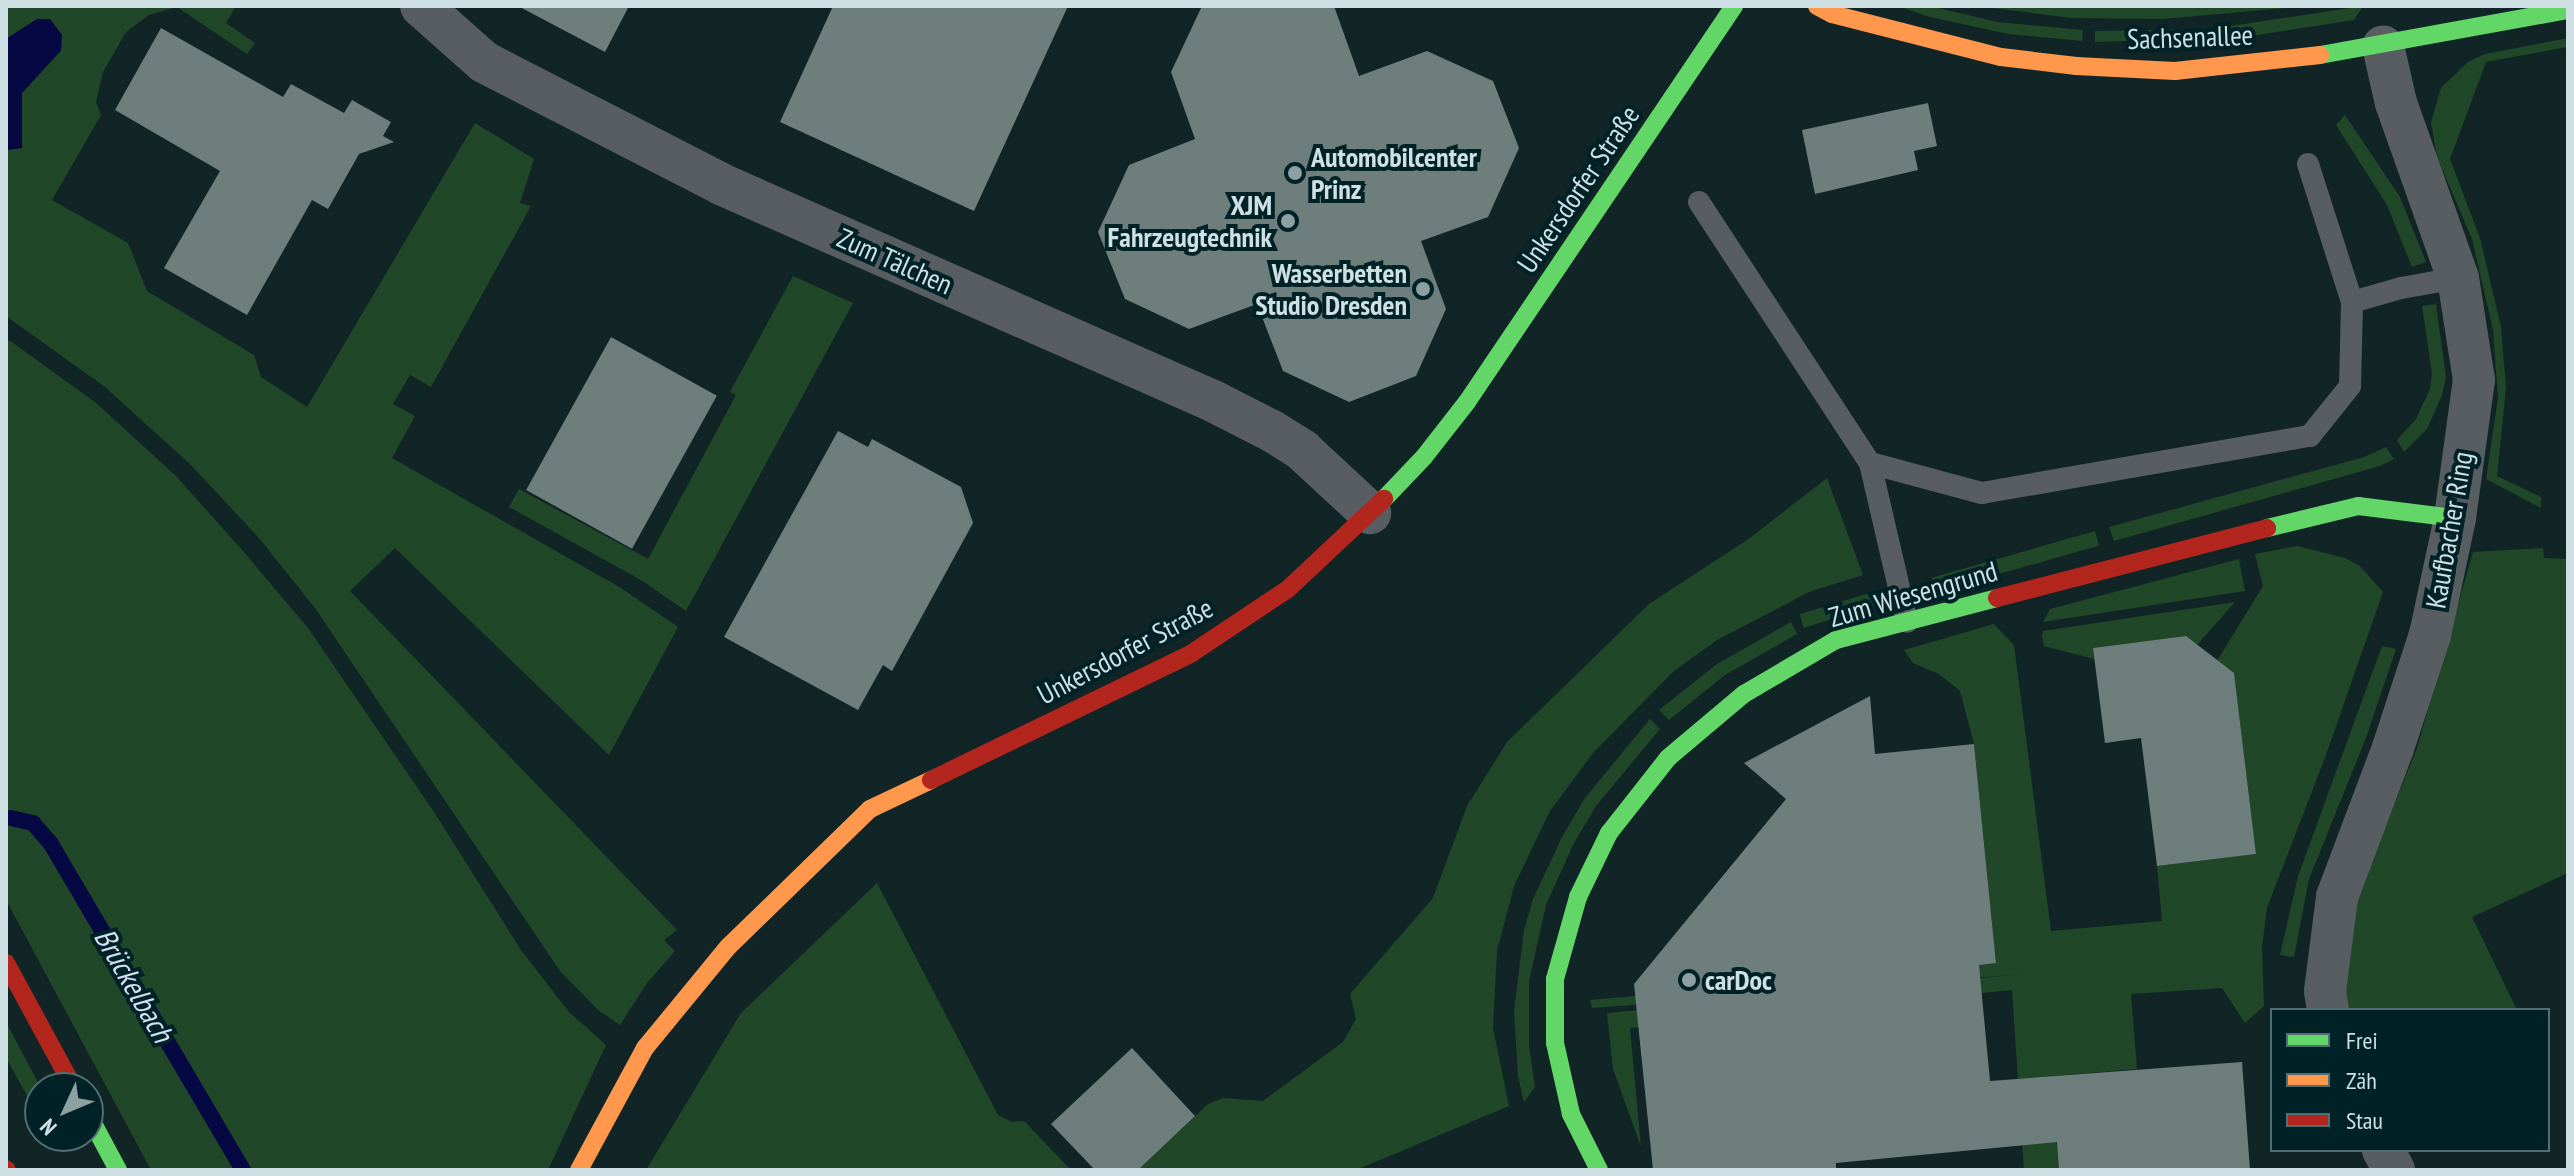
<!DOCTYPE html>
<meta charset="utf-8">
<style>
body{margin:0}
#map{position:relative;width:2574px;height:1176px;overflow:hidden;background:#112527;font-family:"PT Sans Narrow",sans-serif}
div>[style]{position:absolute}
.green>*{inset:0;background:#204727;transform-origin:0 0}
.water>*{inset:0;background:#060844}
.stream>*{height:16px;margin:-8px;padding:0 8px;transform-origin:8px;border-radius:8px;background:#060844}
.building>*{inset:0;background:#6e7e7d;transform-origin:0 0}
.lane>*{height:22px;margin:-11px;padding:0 11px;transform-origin:11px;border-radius:11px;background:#575d60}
.street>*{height:42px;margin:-21px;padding:0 21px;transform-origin:21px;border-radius:21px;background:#575d60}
.fast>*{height:18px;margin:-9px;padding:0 9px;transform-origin:9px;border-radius:9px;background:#63d668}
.slow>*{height:18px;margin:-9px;padding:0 9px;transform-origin:9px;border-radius:9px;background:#ff974d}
.jam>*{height:18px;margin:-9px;padding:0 9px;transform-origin:9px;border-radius:9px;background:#b3261e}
.dots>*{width:22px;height:22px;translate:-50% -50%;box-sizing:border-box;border:4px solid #002226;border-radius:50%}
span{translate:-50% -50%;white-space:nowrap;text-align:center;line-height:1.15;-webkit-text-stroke:8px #002226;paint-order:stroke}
.street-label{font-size:28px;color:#cee0e3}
.poi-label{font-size:28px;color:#cee0e3;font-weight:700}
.left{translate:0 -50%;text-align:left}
.right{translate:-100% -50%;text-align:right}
.water-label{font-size:30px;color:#d5def2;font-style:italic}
.frame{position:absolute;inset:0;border:8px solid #cee0e3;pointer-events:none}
.legend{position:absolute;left:2270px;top:1008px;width:280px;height:144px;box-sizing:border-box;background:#002226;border:2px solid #526e72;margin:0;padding:10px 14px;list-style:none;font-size:24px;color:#cee0e3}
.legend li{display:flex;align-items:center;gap:16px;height:40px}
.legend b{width:40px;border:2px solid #526e72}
.north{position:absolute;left:24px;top:1072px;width:80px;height:80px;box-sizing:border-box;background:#002226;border:2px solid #526e72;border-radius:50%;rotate:226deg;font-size:22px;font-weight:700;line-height:32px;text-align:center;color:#cee0e3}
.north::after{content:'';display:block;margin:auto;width:28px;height:36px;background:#8c9fa1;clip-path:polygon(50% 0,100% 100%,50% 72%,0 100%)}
</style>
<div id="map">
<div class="green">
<div style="clip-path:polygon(6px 6px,236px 6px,226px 23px,255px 43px,247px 54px,177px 7px,149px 15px,126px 32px,103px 72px,96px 102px,101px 115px,52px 200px,128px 243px,147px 291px,254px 355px,261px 377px,307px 407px,475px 123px,534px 159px,520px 203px,531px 206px,431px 387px,410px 375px,393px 404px,415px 416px,392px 458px,621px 588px,678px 627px,609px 755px,395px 548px,350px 591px,677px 930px,664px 940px,675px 951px,647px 983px,620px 1025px,598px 1010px,560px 971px,315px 608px,259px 538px,191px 465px,105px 387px,6px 316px,6px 150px,22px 148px,22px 93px,61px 51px,38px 19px,6px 39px)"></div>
<div style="clip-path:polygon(1899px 6px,1929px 6px,1998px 22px,2083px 30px,2082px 41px,2008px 34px,1926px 16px)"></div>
<div style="clip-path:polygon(1977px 6px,2308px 6px,2163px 19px,2072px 18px)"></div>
<div style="clip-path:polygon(2363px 6px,2354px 20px,2245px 37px,2095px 42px,2095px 31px,2211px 29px)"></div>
<div style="clip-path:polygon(2568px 38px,2568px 47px,2486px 62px,2450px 159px,2480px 238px,2501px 327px,2506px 388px,2497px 476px,2541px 497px,2541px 508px,2486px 479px,2498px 398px,2493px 330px,2472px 239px,2437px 157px,2431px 122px,2441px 88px,2468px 62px,2485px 54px)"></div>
<div style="clip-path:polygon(2345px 115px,2400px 197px,2426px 262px,2412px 267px,2387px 205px,2336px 125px)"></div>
<div style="clip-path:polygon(793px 276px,853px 303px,686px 611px,641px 580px,509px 507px,519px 489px,648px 559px,736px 395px,730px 392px)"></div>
<div style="clip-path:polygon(2436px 304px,2446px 377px,2442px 395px,2427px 429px,2404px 452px,2397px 440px,2416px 419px,2430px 389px,2432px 374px,2422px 306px)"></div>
<div style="clip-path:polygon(6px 338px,95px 402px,176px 476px,243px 551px,308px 628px,434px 812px,521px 950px,569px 1012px,606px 1045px,548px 1170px,151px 1170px,6px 900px)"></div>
<div style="clip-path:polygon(2386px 447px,2394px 459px,2380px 466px,2114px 541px,2109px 527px,2364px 457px)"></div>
<div style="clip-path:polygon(1827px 478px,1863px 575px,1809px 592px,1717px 640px,1674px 671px,1593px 753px,1550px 811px,1514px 886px,1497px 951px,1493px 1028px,1509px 1106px,1356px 1170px,1138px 1170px,1208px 1104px,1223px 1098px,1263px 1101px,1343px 1042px,1356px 1019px,1350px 994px,1433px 898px,1467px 806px,1507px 742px,1649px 604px,1750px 538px)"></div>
<div style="left:2095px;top:531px;width:15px;height:170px;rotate:74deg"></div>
<div style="clip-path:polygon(2297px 546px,2345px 558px,2360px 566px,2383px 592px,2326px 755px,2267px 908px,2262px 947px,2264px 1006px,2245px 1023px,2222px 988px,2131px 994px,2137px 1069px,2052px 1076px,2059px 1170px,2024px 1170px,2012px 990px,1630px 1028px,1641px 1147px,1613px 1069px,1607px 1013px,2023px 974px,1592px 1008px,1590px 1000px,1996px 963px,1974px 744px,1960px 691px,1939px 674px,1913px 663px,1904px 650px,1994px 624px,2014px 645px,2051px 931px,2162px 921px,2157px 866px,2256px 854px,2234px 675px,2217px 661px,2263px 586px,2255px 554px)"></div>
<div style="clip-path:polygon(2543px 548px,2544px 558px,2568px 559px,2568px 873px,2472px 917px,2517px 1010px,2346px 1010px,2343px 975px,2357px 897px,2417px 748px,2473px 552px)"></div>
<div style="clip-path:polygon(2239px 559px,2245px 591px,2043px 622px,2050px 609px)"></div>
<div style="left:1879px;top:590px;width:14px;height:83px;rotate:73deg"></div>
<div style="clip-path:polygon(2235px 602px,2197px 645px,2182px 637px,2093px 648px,2094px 659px,2044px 646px,2042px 637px,2043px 631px)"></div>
<div style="clip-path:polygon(1791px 622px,1797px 634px,1725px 675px,1669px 720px,1659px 710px,1717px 664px)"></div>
<div style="clip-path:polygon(2382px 646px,2396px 649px,2366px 738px,2309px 879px,2294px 957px,2280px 955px,2298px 876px)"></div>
<div style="clip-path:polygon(1650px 719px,1660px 729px,1596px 806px,1573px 845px,1546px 905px,1529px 981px,1529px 1046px,1535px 1087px,1524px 1102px,1518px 1076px,1514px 1011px,1524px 930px,1533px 899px,1562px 837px,1585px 798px)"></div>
<div style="clip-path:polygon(877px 883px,998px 1115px,1012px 1122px,1024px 1121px,1071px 1170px,646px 1170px,741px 1013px)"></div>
<div style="clip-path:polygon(6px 1022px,41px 1088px,40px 1119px,6px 1058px)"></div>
</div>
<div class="water">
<div style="clip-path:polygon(37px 19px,50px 19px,62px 35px,61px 50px,22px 93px,22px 148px,6px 150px,6px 39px)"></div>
</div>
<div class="stream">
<div style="left:11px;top:818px;width:23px;rotate:13deg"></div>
<div style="left:33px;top:823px;width:28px;rotate:49deg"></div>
<div style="left:51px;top:844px;width:378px;rotate:59.5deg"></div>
</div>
<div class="building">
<div style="clip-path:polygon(518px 6px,629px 6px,605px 52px)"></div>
<div style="clip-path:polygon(833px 6px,1068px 6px,974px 211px,780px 122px)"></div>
<div style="clip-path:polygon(1202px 6px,1334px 6px,1359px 76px,1427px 51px,1493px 81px,1519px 148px,1488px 217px,1421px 241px,1446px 309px,1416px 376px,1349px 402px,1283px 371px,1257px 304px,1189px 329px,1125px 299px,1098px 232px,1129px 165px,1195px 139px,1171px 72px)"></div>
<div style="clip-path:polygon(161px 28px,283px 97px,291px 84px,344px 113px,352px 100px,391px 122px,383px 136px,394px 142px,359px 154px,328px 209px,312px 200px,247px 315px,164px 268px,220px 171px,115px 110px)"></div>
<div style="clip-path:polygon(1928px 103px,1937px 146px,1914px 151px,1918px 170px,1815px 194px,1802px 130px)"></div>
<div style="left:611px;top:337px;width:121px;height:175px;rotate:29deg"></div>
<div style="clip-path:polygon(838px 431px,868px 447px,872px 439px,961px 487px,973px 523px,892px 671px,883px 665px,858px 710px,724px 637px)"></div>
<div style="clip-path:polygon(2186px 636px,2234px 673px,2256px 854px,2157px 866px,2141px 738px,2105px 743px,2093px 648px)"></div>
<div style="clip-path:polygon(1870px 696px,1875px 754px,1974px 744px,1996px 963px,1979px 965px,1990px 1081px,2242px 1062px,2250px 1170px,2059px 1170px,2057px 1142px,1836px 1163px,1836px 1170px,1653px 1170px,1634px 984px,1786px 799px,1744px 763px)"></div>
<div style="clip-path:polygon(1132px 1048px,1195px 1116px,1138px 1170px,1095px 1170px,1051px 1124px)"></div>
</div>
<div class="lane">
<div style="left:2308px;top:164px;width:145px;rotate:72.3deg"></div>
<div style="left:1699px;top:202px;width:312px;rotate:56.8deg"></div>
<div style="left:1870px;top:463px;width:163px;rotate:76.9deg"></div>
<div style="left:1870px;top:463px;width:116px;rotate:15deg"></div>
<div style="left:1982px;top:493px;width:333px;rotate:-9.9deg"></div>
<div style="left:2310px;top:436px;width:64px;rotate:-51.3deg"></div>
<div style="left:2350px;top:386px;width:84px;rotate:-88.6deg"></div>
<div style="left:2352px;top:302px;width:51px;rotate:-15.9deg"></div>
<div style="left:2401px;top:288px;width:58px;rotate:-10deg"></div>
</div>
<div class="street">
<div style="left:421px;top:6px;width:84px;rotate:41.6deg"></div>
<div style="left:484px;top:62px;width:267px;rotate:27.2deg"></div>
<div style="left:721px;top:184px;width:538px;rotate:23.8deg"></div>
<div style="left:1213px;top:401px;width:66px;rotate:27deg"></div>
<div style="left:1272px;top:431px;width:36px;rotate:32deg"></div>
<div style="left:1302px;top:450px;width:93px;rotate:42.8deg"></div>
<div style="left:2328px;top:1010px;width:19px;rotate:-99deg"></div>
<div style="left:2325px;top:991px;width:95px;rotate:-82.7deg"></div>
<div style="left:2337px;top:897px;width:159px;rotate:-69.4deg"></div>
<div style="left:2393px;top:748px;width:119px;rotate:-71.9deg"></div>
<div style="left:2430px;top:635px;width:120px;rotate:-77.9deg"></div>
<div style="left:2455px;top:518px;width:139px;rotate:-82.2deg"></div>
<div style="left:2474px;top:380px;width:103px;rotate:-98.9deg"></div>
<div style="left:2458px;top:278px;width:186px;rotate:-109.5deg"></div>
<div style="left:2396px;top:103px;width:58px;rotate:-102.8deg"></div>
<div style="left:2383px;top:1150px;width:23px;rotate:61deg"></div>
</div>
<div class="fast">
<div style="left:2320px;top:55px;width:252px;rotate:-10.3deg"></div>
<div style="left:1384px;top:499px;width:58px;rotate:-46.4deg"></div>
<div style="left:1424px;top:457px;width:70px;rotate:-52deg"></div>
<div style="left:1467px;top:402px;width:478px;rotate:-56deg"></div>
<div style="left:2267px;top:528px;width:94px;rotate:-13.6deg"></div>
<div style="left:2358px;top:506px;width:98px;rotate:7.1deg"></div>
<div style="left:88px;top:1114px;width:64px;rotate:61.8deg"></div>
<div style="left:1599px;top:1170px;width:63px;rotate:-116.6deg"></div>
<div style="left:1571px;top:1114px;width:73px;rotate:-102.7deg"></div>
<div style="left:1555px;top:1043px;width:64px;rotate:-90deg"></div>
<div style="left:1555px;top:979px;width:85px;rotate:-74.3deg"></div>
<div style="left:1578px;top:897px;width:71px;rotate:-64.2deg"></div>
<div style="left:1609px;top:833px;width:95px;rotate:-51.8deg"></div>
<div style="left:1668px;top:758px;width:99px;rotate:-40.1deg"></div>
<div style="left:1744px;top:694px;width:107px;rotate:-30.4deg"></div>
<div style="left:1836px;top:640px;width:166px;rotate:-14.6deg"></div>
</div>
<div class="slow">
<div style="left:1817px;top:6px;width:17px;rotate:28deg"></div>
<div style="left:1832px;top:14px;width:174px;rotate:14.3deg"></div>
<div style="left:2001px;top:57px;width:76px;rotate:6.8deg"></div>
<div style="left:2076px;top:66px;width:99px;rotate:2.9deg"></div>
<div style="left:2175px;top:71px;width:146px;rotate:-6.3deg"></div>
<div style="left:579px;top:1170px;width:139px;rotate:-61.6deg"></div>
<div style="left:645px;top:1048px;width:131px;rotate:-50.6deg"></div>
<div style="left:728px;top:947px;width:198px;rotate:-44.2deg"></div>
<div style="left:870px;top:809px;width:68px;rotate:-25.4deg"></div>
</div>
<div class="jam">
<div style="left:1997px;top:598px;width:279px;rotate:-14.5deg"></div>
<div style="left:931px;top:780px;width:290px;rotate:-25.9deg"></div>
<div style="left:1192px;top:653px;width:115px;rotate:-33.7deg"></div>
<div style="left:1288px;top:589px;width:132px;rotate:-43.2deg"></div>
<div style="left:6px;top:963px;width:142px;rotate:61.5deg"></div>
<div style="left:6px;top:1169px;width:1px;rotate:45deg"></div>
</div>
<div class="dots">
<div style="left:1295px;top:173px;background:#8c9fa1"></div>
<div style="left:1288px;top:221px;background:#8c9fa1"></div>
<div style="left:1423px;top:289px;background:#8c9fa1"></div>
<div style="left:1689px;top:980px;background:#8c9fa1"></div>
</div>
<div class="street-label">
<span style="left:2190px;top:37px;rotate:-2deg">Sachsenallee</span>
<span style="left:1578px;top:189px;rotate:-56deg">Unkersdorfer Straße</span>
<span style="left:895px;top:261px;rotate:24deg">Zum Tälchen</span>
<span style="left:2449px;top:530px;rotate:-80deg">Kaufbacher Ring</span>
<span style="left:1913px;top:594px;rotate:-16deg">Zum Wiesengrund</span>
<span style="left:1125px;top:651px;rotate:-28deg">Unkersdorfer Straße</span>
</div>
<div class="poi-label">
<span class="left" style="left:1311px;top:173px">Automobilcenter<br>Prinz</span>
<span class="right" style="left:1272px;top:221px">XJM<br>Fahrzeugtechnik</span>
<span class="right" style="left:1407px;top:289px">Wasserbetten<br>Studio Dresden</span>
<span class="left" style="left:1705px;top:980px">carDoc</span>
</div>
<div class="water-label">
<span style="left:134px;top:985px;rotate:60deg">Brückelbach</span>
</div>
<div class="frame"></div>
<ul class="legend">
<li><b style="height:10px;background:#63d668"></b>Frei</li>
<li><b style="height:10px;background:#ff974d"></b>Zäh</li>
<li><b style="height:10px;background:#b3261e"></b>Stau</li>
</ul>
<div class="north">N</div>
</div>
